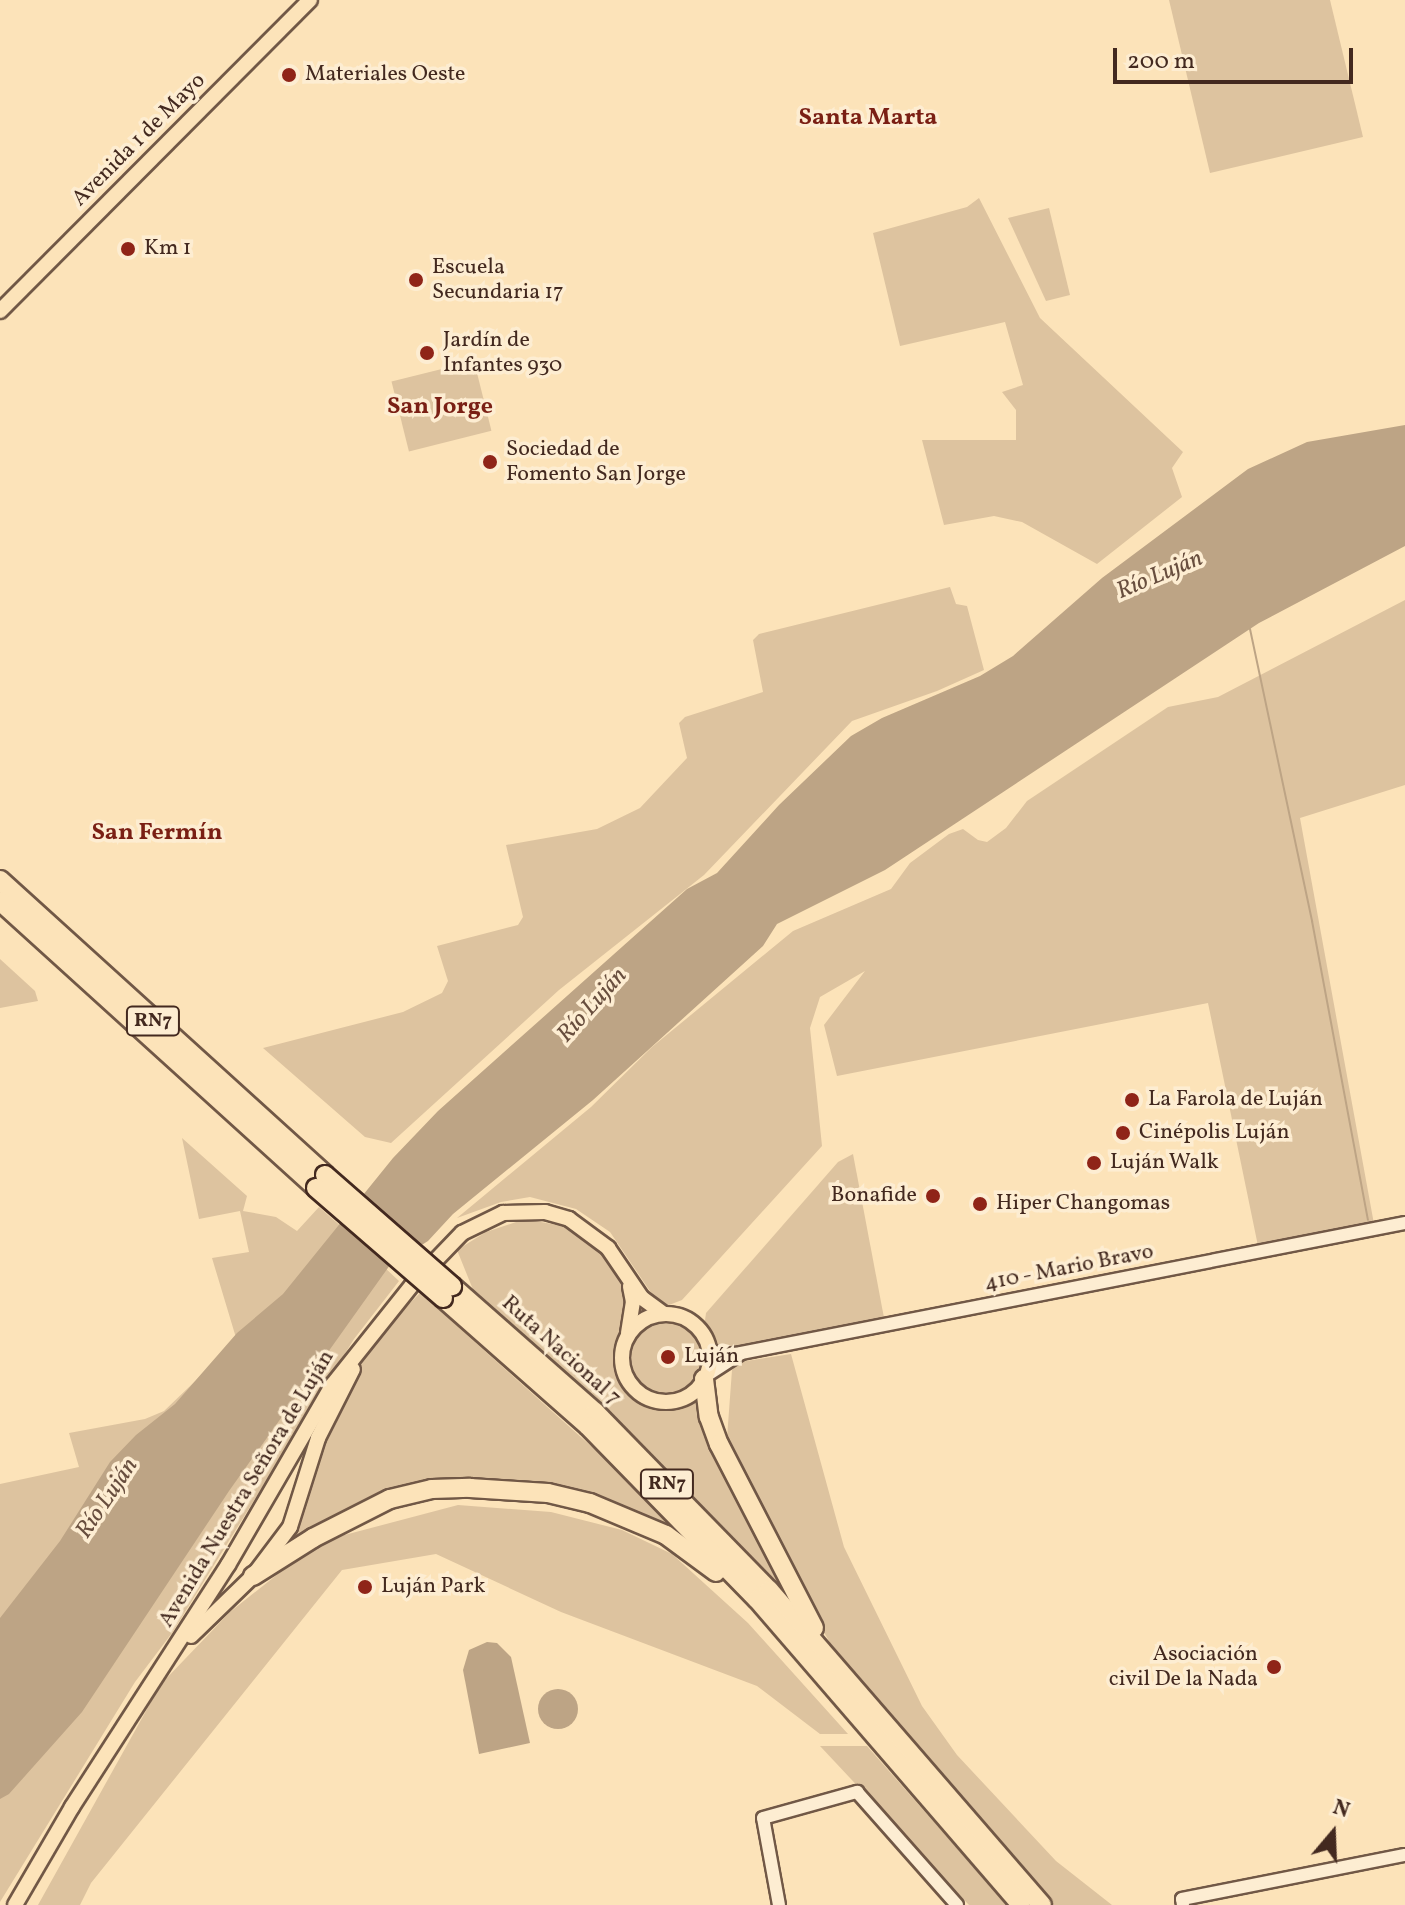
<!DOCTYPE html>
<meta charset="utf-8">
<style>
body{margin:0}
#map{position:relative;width:1405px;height:1905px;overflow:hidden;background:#fce3b9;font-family:Vollkorn,serif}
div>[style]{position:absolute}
.green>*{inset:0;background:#ddc39f;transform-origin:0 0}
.round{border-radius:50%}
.water>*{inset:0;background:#bda485}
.stream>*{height:2px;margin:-1px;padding:0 1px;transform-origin:1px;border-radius:1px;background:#bda485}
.roads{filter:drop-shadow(2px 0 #715846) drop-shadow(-2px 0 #715846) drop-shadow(0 2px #715846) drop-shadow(0 -2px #715846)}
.minor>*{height:12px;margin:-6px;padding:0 6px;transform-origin:6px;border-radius:6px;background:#fdedd2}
.major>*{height:14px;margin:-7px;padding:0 7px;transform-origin:7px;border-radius:7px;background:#fce3b9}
.major>.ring{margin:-7px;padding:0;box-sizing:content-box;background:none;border:14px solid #fce3b9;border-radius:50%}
.highway>*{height:18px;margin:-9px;padding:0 9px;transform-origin:9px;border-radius:9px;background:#fce3b9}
.bridges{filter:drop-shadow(2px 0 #43291f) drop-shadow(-2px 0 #43291f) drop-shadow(0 2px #43291f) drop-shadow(0 -2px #43291f)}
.highway-bridge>*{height:18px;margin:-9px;padding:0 9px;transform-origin:9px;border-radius:9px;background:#fce3b9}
.dots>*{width:22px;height:22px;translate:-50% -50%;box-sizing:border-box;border:4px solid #fdedd2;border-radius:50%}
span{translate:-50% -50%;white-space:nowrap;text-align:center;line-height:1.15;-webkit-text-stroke:7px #fdedd2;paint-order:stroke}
.shield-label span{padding:2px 6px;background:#fdedd2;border:2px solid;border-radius:6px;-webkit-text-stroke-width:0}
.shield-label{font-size:20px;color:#43291f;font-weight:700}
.poi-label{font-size:22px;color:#43291f}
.left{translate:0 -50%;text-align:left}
.right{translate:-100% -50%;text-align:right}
.street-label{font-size:22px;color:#43291f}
.neighbourhood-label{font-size:24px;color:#7a1f14;font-weight:700}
.water-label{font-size:24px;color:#684e3e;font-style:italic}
.north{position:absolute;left:1293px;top:1793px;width:80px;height:80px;-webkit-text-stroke:6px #fdedd2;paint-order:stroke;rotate:19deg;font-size:22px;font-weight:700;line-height:32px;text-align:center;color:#43291f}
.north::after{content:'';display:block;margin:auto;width:28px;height:36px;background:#43291f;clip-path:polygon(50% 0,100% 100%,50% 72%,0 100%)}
.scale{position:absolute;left:1113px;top:48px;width:240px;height:36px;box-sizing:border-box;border:4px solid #43291f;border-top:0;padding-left:10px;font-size:24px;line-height:28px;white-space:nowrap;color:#43291f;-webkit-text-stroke:6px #fdedd2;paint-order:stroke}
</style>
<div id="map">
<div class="green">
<div style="clip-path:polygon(1169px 0,1330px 0,1363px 137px,1210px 173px)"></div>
<div style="clip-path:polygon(979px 198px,1040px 318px,1183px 452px,1172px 468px,1182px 497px,1097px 564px,1022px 522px,994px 516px,944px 525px,922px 440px,1016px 440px,1016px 410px,1002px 392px,1023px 385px,1005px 322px,900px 346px,873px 233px,967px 207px)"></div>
<div style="clip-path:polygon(1049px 208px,1070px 295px,1046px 301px,1008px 218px)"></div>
<div style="left:474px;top:361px;width:72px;height:85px;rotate:76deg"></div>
<div style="clip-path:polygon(950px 587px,956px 604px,967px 606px,984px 670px,937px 691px,852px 721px,704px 875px,559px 990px,391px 1143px,365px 1137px,263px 1048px,403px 1012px,442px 993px,448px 981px,437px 946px,518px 925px,523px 917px,506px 845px,597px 829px,640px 808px,687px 758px,679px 723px,685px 717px,763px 692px,753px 640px,759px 634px)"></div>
<div style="clip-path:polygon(1405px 600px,1405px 785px,1300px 818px,1374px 1224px,1258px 1246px,1208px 1003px,837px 1076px,824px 1025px,865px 971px,820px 997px,810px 1028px,822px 1146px,682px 1300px,669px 1305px,658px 1303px,610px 1232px,576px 1209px,530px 1197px,501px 1202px,457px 1218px,591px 1107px,652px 1047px,793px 931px,891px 889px,910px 863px,949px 834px,963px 829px,978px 840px,987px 842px,1006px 828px,1027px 801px,1168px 707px,1218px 697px)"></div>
<div style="clip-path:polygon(0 959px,35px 991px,38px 1001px,0 1008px)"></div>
<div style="clip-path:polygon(182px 1138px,247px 1196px,243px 1211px,276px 1217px,297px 1231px,319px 1207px,352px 1236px,0 1652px,0 1484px,79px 1467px,69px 1433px,145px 1419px,164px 1411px,237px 1341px,212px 1258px,249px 1252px,240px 1211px,199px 1219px)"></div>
<div style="clip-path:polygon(853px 1154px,885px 1323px,723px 1351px,712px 1346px,704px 1328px,706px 1313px,838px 1162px)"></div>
<div style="clip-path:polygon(525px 1219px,568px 1227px,601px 1246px,620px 1271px,628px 1308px,613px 1350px,614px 1370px,623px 1389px,637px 1402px,668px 1409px,686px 1405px,701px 1395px,803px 1619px,476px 1297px,457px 1250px,486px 1232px)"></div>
<div style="clip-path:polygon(384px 1267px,399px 1281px,354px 1339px,172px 1633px,135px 1682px,0 1902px,0 1746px)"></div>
<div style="clip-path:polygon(420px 1293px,630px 1481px,695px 1546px,534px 1483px,452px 1477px,392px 1487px,274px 1555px,358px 1367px,392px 1321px)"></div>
<div class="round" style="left:631px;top:1321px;width:74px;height:74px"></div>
<div style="clip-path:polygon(791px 1354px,844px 1547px,922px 1706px,957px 1755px,1056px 1861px,1112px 1905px,1052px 1905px,833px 1648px,788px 1570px,733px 1463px,727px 1438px,732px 1370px,740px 1362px)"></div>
<div style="clip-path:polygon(458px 1505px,551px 1512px,622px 1530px,672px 1554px,748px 1623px,848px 1734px,820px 1734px,757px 1686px,561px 1612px,436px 1554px,342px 1570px,91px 1883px,80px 1905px,38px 1905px,161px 1684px,230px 1612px,318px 1542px)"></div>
<div style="clip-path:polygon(820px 1746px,867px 1746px,1007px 1905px,969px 1905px)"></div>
</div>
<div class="water">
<div style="clip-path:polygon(1405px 425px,1405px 546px,1259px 623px,885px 870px,777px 924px,763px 946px,593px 1100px,453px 1214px,428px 1241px,390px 1265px,229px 1491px,82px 1712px,9px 1794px,0 1799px,0 1618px,60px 1541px,110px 1462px,136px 1435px,175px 1404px,237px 1333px,283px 1294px,393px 1158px,438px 1111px,687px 889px,717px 873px,779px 805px,851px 736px,882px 718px,980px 676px,1013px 656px,1102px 578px,1248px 469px,1307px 442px)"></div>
<div style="clip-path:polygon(487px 1642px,497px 1643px,511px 1657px,530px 1743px,479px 1754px,463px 1670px,469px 1650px)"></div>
<div class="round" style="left:538px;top:1689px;width:40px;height:40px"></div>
</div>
<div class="stream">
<div style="left:1250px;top:629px;width:299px;rotate:78deg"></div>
<div style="left:1312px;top:921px;width:304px;rotate:79.4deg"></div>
</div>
<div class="roads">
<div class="minor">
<div style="left:709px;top:1350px;width:15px;rotate:20deg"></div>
<div style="left:723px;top:1355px;width:18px;rotate:-6deg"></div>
<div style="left:741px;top:1353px;width:677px;rotate:-11.08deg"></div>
<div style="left:706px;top:1376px;width:40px;rotate:-32.9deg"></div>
<div style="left:779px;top:1905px;width:88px;rotate:-100.4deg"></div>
<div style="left:763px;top:1818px;width:98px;rotate:-15.5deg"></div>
<div style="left:857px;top:1792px;width:151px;rotate:48.5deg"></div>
<div style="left:1183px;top:1905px;width:6px;rotate:-99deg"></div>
<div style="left:1182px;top:1899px;width:227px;rotate:-11.2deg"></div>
</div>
<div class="major">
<div style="left:0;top:311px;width:439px;rotate:-45.1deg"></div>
<div class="ring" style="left:622px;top:1314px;width:74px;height:74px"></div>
<div style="left:628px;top:1333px;width:31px;rotate:-81deg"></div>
<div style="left:633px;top:1302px;width:16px;rotate:-101deg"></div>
<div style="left:191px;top:1636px;width:86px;rotate:-44.1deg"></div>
<div style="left:253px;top:1576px;width:61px;rotate:-52.9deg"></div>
<div style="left:290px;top:1527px;width:93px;rotate:-72.5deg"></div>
<div style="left:318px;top:1438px;width:77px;rotate:-63.1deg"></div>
<div style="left:15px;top:1905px;width:113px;rotate:-59.8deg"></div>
<div style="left:72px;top:1807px;width:288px;rotate:-57.2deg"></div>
<div style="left:228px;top:1565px;width:209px;rotate:-59.9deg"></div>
<div style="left:333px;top:1384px;width:127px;rotate:-51.4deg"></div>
<div style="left:412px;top:1285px;width:72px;rotate:-46.1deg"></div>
<div style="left:462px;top:1233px;width:46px;rotate:-26deg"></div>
<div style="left:503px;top:1213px;width:42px;rotate:-1.4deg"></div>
<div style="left:545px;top:1212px;width:25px;rotate:16deg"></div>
<div style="left:569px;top:1219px;width:49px;rotate:36.6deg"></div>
<div style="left:608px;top:1248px;width:60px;rotate:55.8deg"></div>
<div style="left:642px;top:1298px;width:27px;rotate:36deg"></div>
</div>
<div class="highway">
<div style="left:0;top:880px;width:439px;rotate:42.2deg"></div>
<div style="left:0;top:901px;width:427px;rotate:42.2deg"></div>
<div style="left:452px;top:1286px;width:191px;rotate:41.4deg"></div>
<div style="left:595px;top:1412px;width:249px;rotate:45.7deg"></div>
<div style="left:769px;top:1590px;width:417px;rotate:49.1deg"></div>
<div style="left:443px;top:1298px;width:193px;rotate:41.4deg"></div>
<div style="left:588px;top:1426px;width:242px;rotate:45.7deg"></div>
<div style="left:757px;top:1599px;width:404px;rotate:49.2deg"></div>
<div style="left:704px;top:1379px;width:38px;rotate:83deg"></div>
<div style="left:709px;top:1417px;width:29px;rotate:70deg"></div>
<div style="left:719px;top:1444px;width:207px;rotate:62.7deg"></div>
<div style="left:253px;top:1576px;width:71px;rotate:-32.3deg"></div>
<div style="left:313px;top:1538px;width:86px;rotate:-26.9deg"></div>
<div style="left:390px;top:1499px;width:43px;rotate:-13.4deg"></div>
<div style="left:432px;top:1489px;width:38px;rotate:-2deg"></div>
<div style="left:470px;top:1488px;width:78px;rotate:3.7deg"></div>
<div style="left:548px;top:1493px;width:43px;rotate:13.4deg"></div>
<div style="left:590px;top:1503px;width:82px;rotate:22.8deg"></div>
<div style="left:666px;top:1535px;width:62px;rotate:36.5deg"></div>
</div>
</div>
<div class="bridges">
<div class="highway-bridge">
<div style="left:325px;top:1175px;width:169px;rotate:41.2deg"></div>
<div style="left:316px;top:1188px;width:168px;rotate:40.9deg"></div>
</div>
</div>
<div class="dots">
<div style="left:289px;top:75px;background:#8f2418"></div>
<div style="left:128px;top:249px;background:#8f2418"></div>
<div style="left:416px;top:280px;background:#8f2418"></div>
<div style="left:427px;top:353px;background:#8f2418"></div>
<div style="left:490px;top:462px;background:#8f2418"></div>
<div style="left:1132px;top:1100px;background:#8f2418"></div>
<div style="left:1123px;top:1133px;background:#8f2418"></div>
<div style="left:1094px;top:1163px;background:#8f2418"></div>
<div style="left:933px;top:1196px;background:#8f2418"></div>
<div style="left:980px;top:1204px;background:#8f2418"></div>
<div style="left:668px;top:1357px;background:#8f2418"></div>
<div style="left:365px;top:1587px;background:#8f2418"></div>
<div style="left:1274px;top:1667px;background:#8f2418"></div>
</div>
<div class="shield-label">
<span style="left:153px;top:1021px">RN7</span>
<span style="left:667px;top:1484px">RN7</span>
</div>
<div class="poi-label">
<span class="left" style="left:305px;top:75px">Materiales Oeste</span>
<span class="left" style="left:144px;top:249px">Km 1</span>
<span class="left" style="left:432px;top:280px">Escuela<br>Secundaria 17</span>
<span class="left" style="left:443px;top:353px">Jardín de<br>Infantes 930</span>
<span class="left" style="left:506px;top:462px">Sociedad de<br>Fomento San Jorge</span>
<span class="left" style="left:1148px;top:1100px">La Farola de Luján</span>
<span class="left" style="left:1139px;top:1133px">Cinépolis Luján</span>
<span class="left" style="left:1110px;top:1163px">Luján Walk</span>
<span class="right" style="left:917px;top:1196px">Bonafide</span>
<span class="left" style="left:996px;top:1204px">Hiper Changomas</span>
<span class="left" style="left:684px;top:1357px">Luján</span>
<span class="left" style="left:381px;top:1587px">Luján Park</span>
<span class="right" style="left:1258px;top:1667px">Asociación<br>civil De la Nada</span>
</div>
<div class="street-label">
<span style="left:139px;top:140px;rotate:-45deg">Avenida 1 de Mayo</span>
<span style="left:1069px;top:1268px;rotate:-11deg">410 - Mario Bravo</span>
<span style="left:561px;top:1351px;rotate:42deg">Ruta Nacional 7</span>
<span style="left:247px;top:1489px;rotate:-59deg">Avenida Nuestra Señora de Luján</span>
</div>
<div class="neighbourhood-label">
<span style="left:868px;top:119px">Santa Marta</span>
<span style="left:440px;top:408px">San Jorge</span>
<span style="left:157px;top:834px">San Fermín</span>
</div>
<div class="water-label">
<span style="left:1160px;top:576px;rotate:-23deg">Río Luján</span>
<span style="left:593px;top:1006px;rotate:-48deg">Río Luján</span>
<span style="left:108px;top:1499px;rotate:-56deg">Río Luján</span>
</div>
<div class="north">N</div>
<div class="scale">200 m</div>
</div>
